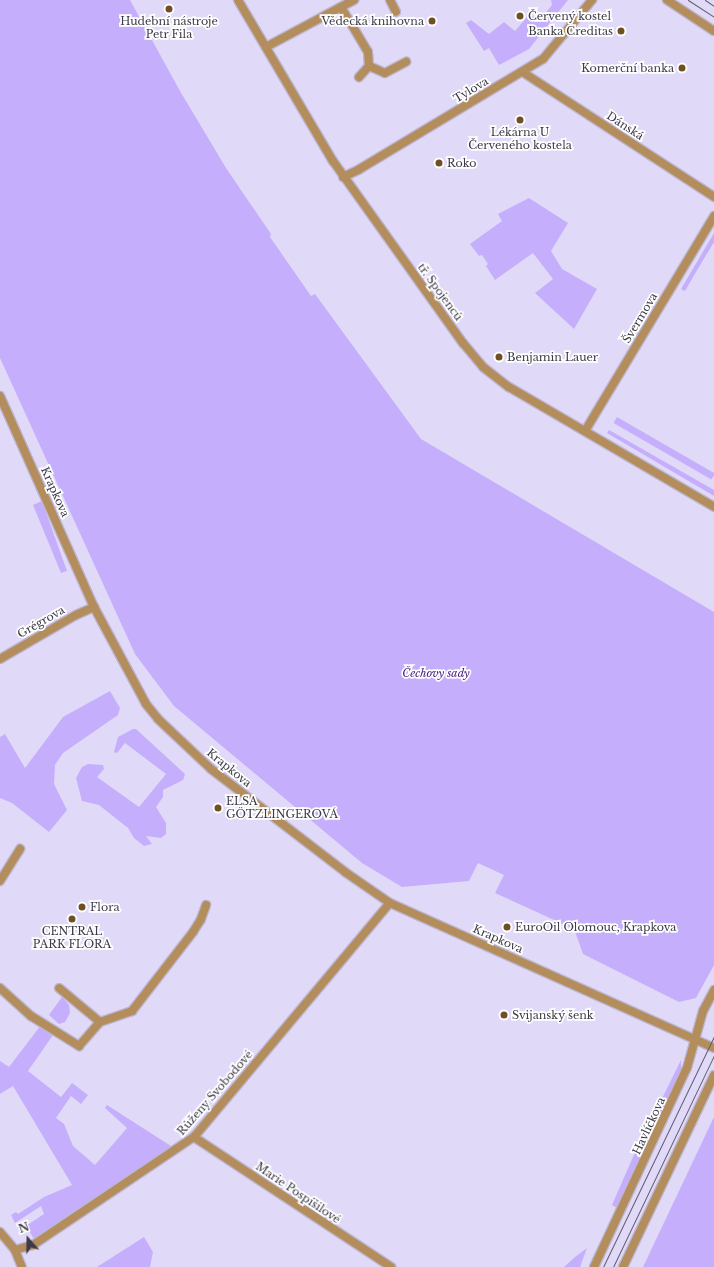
<!DOCTYPE html>
<meta charset="utf-8">
<style>
body{margin:0}
#map{position:relative;width:714px;height:1267px;overflow:hidden;background:#e1d9f8;font-family:"Libre Baskerville",serif}
div>[style]{position:absolute}
.green>*{inset:0;background:#c5affc;transform-origin:0 0}
.roads{filter:drop-shadow(1px 0 #bdb6d1) drop-shadow(-1px 0 #bdb6d1) drop-shadow(0 1px #bdb6d1) drop-shadow(0 -1px #bdb6d1)}
.service>*{height:8px;margin:-4px;padding:0 4px;transform-origin:4px;border-radius:4px;background:#b38d5b}
.minor>*{height:8px;margin:-4px;padding:0 4px;transform-origin:4px;border-radius:4px;background:#b38d5b}
.tertiary>*{height:8px;margin:-4px;padding:0 4px;transform-origin:4px;border-radius:4px;background:#b38d5b}
.tram>*{height:1px;margin:-0.5px;padding:0 0.5px;transform-origin:0.5px;border-radius:0.5px;background:#615d6e}
.dots>*{width:11px;height:11px;translate:-50% -50%;box-sizing:border-box;border:2px solid #fff;border-radius:50%}
span{translate:-50% -50%;white-space:nowrap;text-align:center;line-height:1.15;-webkit-text-stroke:3.5px #fff;paint-order:stroke}
.poi-label{font-size:11px;color:#3d3a47}
.left{translate:0 -50%;text-align:left}
.right{translate:-100% -50%;text-align:right}
.street-label{font-size:11px;color:#3d3a47}
.park-label{font-size:11px;color:#441b7b;font-style:italic}
.north{position:absolute;left:8px;top:1219px;width:40px;height:40px;-webkit-text-stroke:3px #fff;paint-order:stroke;rotate:340deg;font-size:11px;font-weight:700;line-height:16px;text-align:center;color:#3d3a47}
.north::after{content:'';display:block;margin:auto;width:14px;height:18px;background:#3d3a47;clip-path:polygon(50% 0,100% 100%,50% 72%,0 100%)}
</style>
<div id="map">
<div class="green">
<div style="clip-path:polygon(0 0,130px 0,180px 91px,226px 168px,271px 234px,270px 237px,311px 296px,315px 294px,421px 439px,714px 612px,714px 965px,696px 998px,679px 1002px,583px 954px,574px 929px,495px 893px,504px 875px,478px 863px,469px 881px,402px 887px,362px 863px,174px 706px,135px 654px,0 358px)"></div>
<div style="clip-path:polygon(551px 0,568px 0,529px 49px,499px 65px,489px 48px,484px 51px,466px 23px,471px 20px,489px 34px,504px 22px,515px 31px,527px 17px,544px 15px,552px 5px)"></div>
<div style="clip-path:polygon(529px 198px,568px 223px,551px 251px,562px 269px,597px 289px,574px 329px,535px 293px,553px 279px,533px 253px,495px 280px,486px 266px,488px 264px,482px 255px,479px 256px,470px 244px,502px 221px,498px 214px)"></div>
<div style="clip-path:polygon(714px 233px,714px 242px,696px 272px,685px 291px,681px 289px)"></div>
<div style="left:617px;top:417px;width:113px;height:7px;rotate:30deg"></div>
<div style="clip-path:polygon(609px 430px,714px 490px,714px 496px,607px 433px)"></div>
<div style="clip-path:polygon(42px 501px,67px 571px,61px 573px,33px 505px)"></div>
<div style="clip-path:polygon(110px 691px,120px 708px,118px 715px,63px 753px,55px 765px,54px 784px,67px 810px,49px 832px,12px 803px,0 798px,0 737px,5px 734px,25px 768px,63px 717px)"></div>
<div style="clip-path:polygon(133px 729px,136px 729px,185px 774px,183px 780px,163px 790px,163px 797px,156px 807px,166px 823px,166px 834px,161px 838px,146px 836px,152px 844px,144px 846px,134px 838px,128px 828px,99px 805px,82px 801px,76px 778px,82px 767px,88px 764px,103px 765px,104px 769px,97px 777px,139px 807px,166px 774px,125px 743px,117px 753px,114px 752px,118px 737px)"></div>
<div style="clip-path:polygon(62px 997px,69px 1005px,70px 1013px,65px 1022px,59px 1024px,49px 1015px)"></div>
<div style="clip-path:polygon(41px 1025px,53px 1035px,28px 1071px,61px 1097px,72px 1083px,88px 1095px,81px 1104px,71px 1096px,56px 1118px,64px 1124px,73px 1146px,95px 1165px,127px 1128px,105px 1108px,107px 1105px,171px 1146px,168px 1151px,34px 1239px,26px 1226px,44px 1214px,41px 1206px,15px 1223px,11px 1215px,16px 1212px,18px 1214px,44px 1197px,72px 1185px,13px 1086px,0 1094px,0 1061px,9px 1067px)"></div>
<div style="clip-path:polygon(681px 1060px,681px 1071px,650px 1138px,644px 1135px)"></div>
<div style="clip-path:polygon(714px 1117px,714px 1267px,643px 1267px)"></div>
<div style="clip-path:polygon(640px 1141px,648px 1144px,617px 1208px,612px 1205px)"></div>
<div style="clip-path:polygon(144px 1237px,153px 1252px,150px 1267px,97px 1267px)"></div>
<div style="clip-path:polygon(587px 1248px,580px 1267px,564px 1267px,575px 1257px)"></div>
</div>
<div class="roads">
<div class="service">
<div style="left:390px;top:0;width:13px;rotate:63deg"></div>
<div style="left:341px;top:7px;width:52px;rotate:59deg"></div>
<div style="left:368px;top:52px;width:14px;rotate:86deg"></div>
<div style="left:369px;top:66px;width:15px;rotate:132deg"></div>
<div style="left:369px;top:66px;width:17px;rotate:24deg"></div>
<div style="left:385px;top:73px;width:24px;rotate:-28deg"></div>
<div style="left:0;top:881px;width:38px;rotate:-58deg"></div>
<div style="left:0;top:988px;width:42px;rotate:42.1deg"></div>
<div style="left:31px;top:1016px;width:57px;rotate:32deg"></div>
<div style="left:79px;top:1046px;width:32px;rotate:-49deg"></div>
<div style="left:100px;top:1022px;width:53px;rotate:-140.3deg"></div>
<div style="left:100px;top:1022px;width:34px;rotate:-19deg"></div>
<div style="left:132px;top:1011px;width:100px;rotate:-52.3deg"></div>
<div style="left:193px;top:932px;width:15px;rotate:-58deg"></div>
<div style="left:201px;top:919px;width:15px;rotate:-70deg"></div>
</div>
<div class="minor">
<div style="left:238px;top:0;width:187px;rotate:59.5deg"></div>
<div style="left:333px;top:161px;width:224px;rotate:54.5deg"></div>
<div style="left:463px;top:343px;width:31px;rotate:50deg"></div>
<div style="left:483px;top:367px;width:33px;rotate:38deg"></div>
<div style="left:509px;top:387px;width:238px;rotate:30.3deg"></div>
<div style="left:266px;top:47px;width:100px;rotate:-28.1deg"></div>
<div style="left:524px;top:73px;width:227px;rotate:33.1deg"></div>
<div style="left:343px;top:177px;width:17px;rotate:-25deg"></div>
<div style="left:358px;top:170px;width:216px;rotate:-31deg"></div>
<div style="left:543px;top:59px;width:77px;rotate:-50.3deg"></div>
<div style="left:0;top:396px;width:231px;rotate:66deg"></div>
<div style="left:94px;top:607px;width:110px;rotate:61.8deg"></div>
<div style="left:146px;top:704px;width:19px;rotate:51deg"></div>
<div style="left:158px;top:719px;width:73px;rotate:43.3deg"></div>
<div style="left:211px;top:769px;width:169px;rotate:37.5deg"></div>
<div style="left:345px;top:872px;width:55px;rotate:34.6deg"></div>
<div style="left:390px;top:903px;width:355px;rotate:24.1deg"></div>
<div style="left:585px;top:431px;width:251px;rotate:-59deg"></div>
<div style="left:0;top:659px;width:88px;rotate:-30.1deg"></div>
<div style="left:76px;top:615px;width:20px;rotate:-24deg"></div>
<div style="left:194px;top:1137px;width:236px;rotate:33.4deg"></div>
<div style="left:0;top:1232px;width:23px;rotate:50deg"></div>
<div style="left:15px;top:1250px;width:18px;rotate:68deg"></div>
<div style="left:15px;top:1250px;width:19px;rotate:-16deg"></div>
<div style="left:33px;top:1245px;width:194px;rotate:-33.9deg"></div>
<div style="left:194px;top:1137px;width:305px;rotate:-50.1deg"></div>
</div>
<div class="tertiary">
<div style="left:667px;top:0;width:56px;rotate:33.4deg"></div>
<div style="left:594px;top:1267px;width:220px;rotate:-65deg"></div>
<div style="left:687px;top:1068px;width:59px;rotate:-74.3deg"></div>
<div style="left:703px;top:1011px;width:24px;rotate:-62deg"></div>
<div style="left:623px;top:1267px;width:212px;rotate:-64.6deg"></div>
</div>
</div>
<div class="tram">
<div style="left:688px;top:0;width:31px;rotate:33deg"></div>
<div style="left:705px;top:0;width:11px;rotate:34deg"></div>
<div style="left:603px;top:1267px;width:256px;rotate:-64.3deg"></div>
<div style="left:613px;top:1267px;width:235px;rotate:-64.5deg"></div>
</div>
<div class="dots">
<div style="left:169px;top:9px;background:#6f5025"></div>
<div style="left:520px;top:16px;background:#6f5025"></div>
<div style="left:432px;top:21px;background:#6f5025"></div>
<div style="left:621px;top:31px;background:#6f5025"></div>
<div style="left:682px;top:68px;background:#6f5025"></div>
<div style="left:520px;top:120px;background:#6f5025"></div>
<div style="left:439px;top:163px;background:#6f5025"></div>
<div style="left:499px;top:357px;background:#6f5025"></div>
<div style="left:218px;top:808px;background:#6f5025"></div>
<div style="left:82px;top:907px;background:#6f5025"></div>
<div style="left:72px;top:919px;background:#6f5025"></div>
<div style="left:507px;top:927px;background:#6f5025"></div>
<div style="left:504px;top:1015px;background:#6f5025"></div>
</div>
<div class="poi-label">
<span class="left" style="left:528px;top:16px">Červený kostel</span>
<span class="right" style="left:424px;top:21px">Vědecká knihovna</span>
<span style="left:169px;top:28px">Hudební nástroje<br>Petr Fila</span>
<span class="right" style="left:613px;top:31px">Banka Creditas</span>
<span class="right" style="left:674px;top:68px">Komerční banka</span>
<span style="left:520px;top:139px">Lékárna U<br>Červeného kostela</span>
<span class="left" style="left:447px;top:163px">Roko</span>
<span class="left" style="left:507px;top:357px">Benjamin Lauer</span>
<span class="left" style="left:226px;top:808px">ELSA<br>GÖTZLINGEROVÁ</span>
<span class="left" style="left:90px;top:907px">Flora</span>
<span class="left" style="left:515px;top:927px">EuroOil Olomouc, Krapkova</span>
<span style="left:72px;top:938px">CENTRAL<br>PARK FLORA</span>
<span class="left" style="left:512px;top:1015px">Svijanský šenk</span>
</div>
<div class="street-label">
<span style="left:471px;top:90px;rotate:-31deg">Tylova</span>
<span style="left:625px;top:126px;rotate:33deg">Dánská</span>
<span style="left:440px;top:292px;rotate:54deg">tř. Spojenců</span>
<span style="left:640px;top:318px;rotate:-59deg">Švermova</span>
<span style="left:55px;top:492px;rotate:66deg">Krapkova</span>
<span style="left:41px;top:622px;rotate:-30deg">Grégrova</span>
<span style="left:229px;top:768px;rotate:39deg">Krapkova</span>
<span style="left:498px;top:939px;rotate:24deg">Krapkova</span>
<span style="left:215px;top:1093px;rotate:-49deg">Růženy Svobodové</span>
<span style="left:649px;top:1126px;rotate:-65deg">Havlíčkova</span>
<span style="left:298px;top:1193px;rotate:34deg">Marie Pospíšilové</span>
</div>
<div class="park-label">
<span style="left:436px;top:673px">Čechovy sady</span>
</div>
<div class="north">N</div>
</div>
